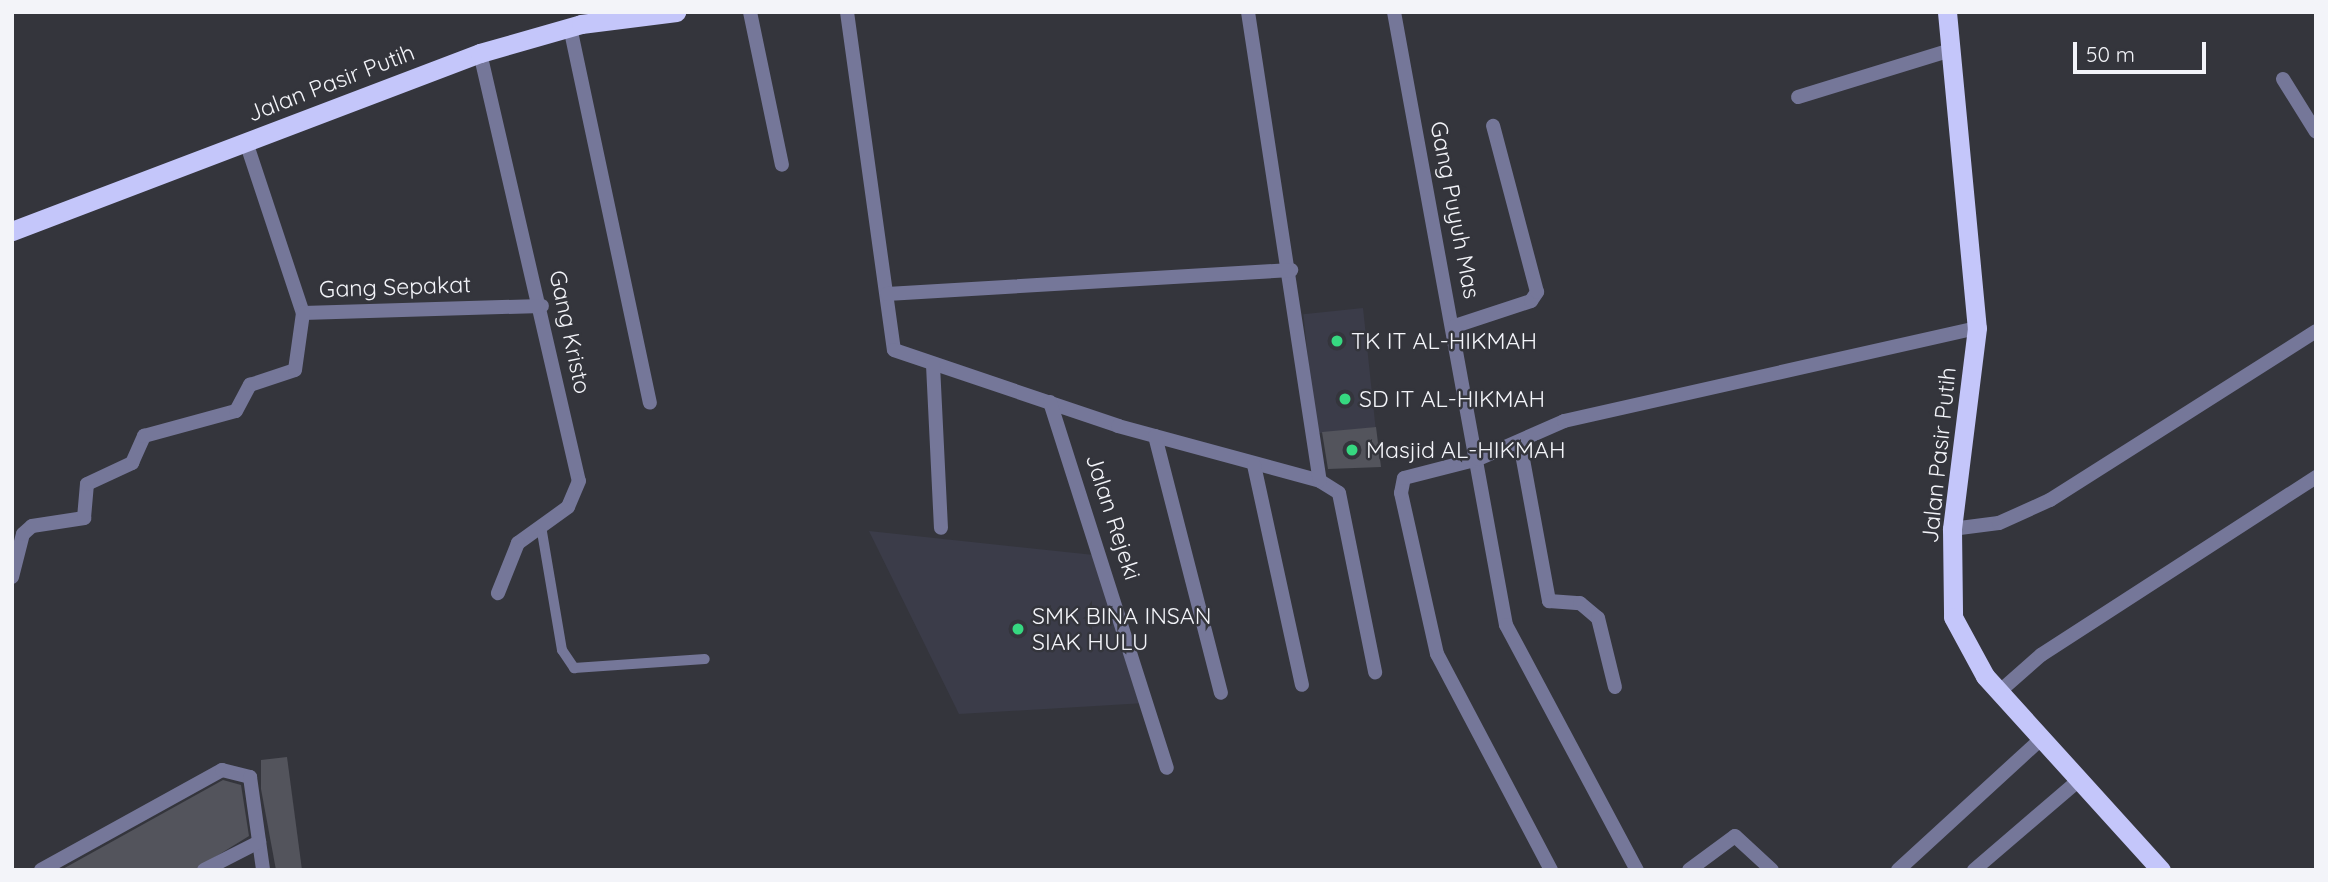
<!DOCTYPE html>
<style>
body{margin:0}
#map{position:relative;width:2328px;height:882px;overflow:hidden;background:#34353c;font-family:Quicksand,sans-serif}
div>[style]{position:absolute}
.built>*{inset:0;background:#3b3c49;transform-origin:0 0}
.building>*{inset:0;background:#53545c}
.service>*{height:10px;margin:-5px;padding:0 5px;transform-origin:5px;border-radius:5px;background:#757799}
.minor>*{height:14px;margin:-7px;padding:0 7px;transform-origin:7px;border-radius:7px;background:#757799}
.trunk>*{height:19px;margin:-9.5px;padding:0 9.5px;transform-origin:9.5px;border-radius:9.5px;background:#c4c6fa}
.dots>*{width:19px;height:19px;translate:-50% -50%;box-sizing:border-box;border:4px solid #34353c;border-radius:50%}
span{translate:-50% -50%;white-space:nowrap;text-align:center;line-height:1.15;-webkit-text-stroke:5px #34353c;paint-order:stroke}
.street-label{font-size:23px;color:#f3f4f9}
.poi-label{font-size:23px;color:#f3f4f9}
.left{translate:0 -50%;text-align:left}
.frame{position:absolute;inset:0;border:14px solid #f3f4f9;pointer-events:none}
.scale{position:absolute;left:2073px;top:42px;width:133px;height:32px;box-sizing:border-box;border:4px solid #f3f4f9;border-top:0;padding-left:9px;font-size:21px;line-height:24px;white-space:nowrap;color:#f3f4f9;-webkit-text-stroke:5px #34353c;paint-order:stroke}
</style>
<div id="map">
<div class="built">
<div style="left:1363px;top:308px;width:120px;height:60px;rotate:84deg"></div>
<div style="clip-path:polygon(869px 531px,1094px 555px,1145px 703px,959px 714px)"></div>
</div>
<div class="building">
<div style="clip-path:polygon(1376px 427px,1381px 467px,1328px 469px,1322px 432px)"></div>
<div style="clip-path:polygon(287px 757px,302px 870px,276px 870px,261px 789px,261px 760px)"></div>
<div style="clip-path:polygon(223px 780px,241px 785px,249px 836px,194px 870px,61px 870px)"></div>
</div>
<div class="service">
<div style="left:541px;top:526px;width:126px;rotate:80.4deg"></div>
<div style="left:562px;top:650px;width:22px;rotate:56deg"></div>
<div style="left:574px;top:668px;width:131px;rotate:-3.9deg"></div>
</div>
<div class="minor">
<div style="left:750px;top:12px;width:156px;rotate:78.2deg"></div>
<div style="left:847px;top:12px;width:341px;rotate:82.1deg"></div>
<div style="left:894px;top:350px;width:237px;rotate:18.7deg"></div>
<div style="left:1118px;top:426px;width:209px;rotate:15.2deg"></div>
<div style="left:1320px;top:481px;width:22px;rotate:32deg"></div>
<div style="left:1339px;top:493px;width:183px;rotate:78.6deg"></div>
<div style="left:1248px;top:12px;width:474px;rotate:81.3deg"></div>
<div style="left:1394px;top:12px;width:623px;rotate:79.65deg"></div>
<div style="left:1506px;top:625px;width:278px;rotate:61.9deg"></div>
<div style="left:570px;top:27px;width:384px;rotate:78deg"></div>
<div style="left:480px;top:53px;width:439px;rotate:77deg"></div>
<div style="left:579px;top:481px;width:28px;rotate:113deg"></div>
<div style="left:568px;top:507px;width:62px;rotate:144.2deg"></div>
<div style="left:518px;top:543px;width:54px;rotate:111.8deg"></div>
<div style="left:2283px;top:79px;width:62px;rotate:58.1deg"></div>
<div style="left:1798px;top:97px;width:160px;rotate:-17.1deg"></div>
<div style="left:246px;top:142px;width:180px;rotate:71.6deg"></div>
<div style="left:303px;top:313px;width:239px;rotate:-1.7deg"></div>
<div style="left:887px;top:294px;width:405px;rotate:-3.4deg"></div>
<div style="left:1455px;top:326px;width:80px;rotate:-18.2deg"></div>
<div style="left:1531px;top:301px;width:11px;rotate:-56deg"></div>
<div style="left:1537px;top:292px;width:172px;rotate:-104.8deg"></div>
<div style="left:933px;top:365px;width:163px;rotate:87.2deg"></div>
<div style="left:1050px;top:402px;width:384px;rotate:72.3deg"></div>
<div style="left:1155px;top:436px;width:265px;rotate:75.6deg"></div>
<div style="left:1520px;top:443px;width:161px;rotate:79.6deg"></div>
<div style="left:1549px;top:601px;width:31px;rotate:4deg"></div>
<div style="left:1580px;top:603px;width:23px;rotate:40deg"></div>
<div style="left:1598px;top:618px;width:71px;rotate:76.2deg"></div>
<div style="left:1254px;top:465px;width:225px;rotate:77.7deg"></div>
<div style="left:1952px;top:529px;width:47px;rotate:-7.3deg"></div>
<div style="left:1999px;top:523px;width:56px;rotate:-24.3deg"></div>
<div style="left:2050px;top:500px;width:315px;rotate:-32.4deg"></div>
<div style="left:12px;top:577px;width:44px;rotate:-75.7deg"></div>
<div style="left:23px;top:534px;width:12px;rotate:-42deg"></div>
<div style="left:32px;top:526px;width:53px;rotate:-8.7deg"></div>
<div style="left:84px;top:518px;width:34px;rotate:-85deg"></div>
<div style="left:87px;top:484px;width:50px;rotate:-25deg"></div>
<div style="left:132px;top:463px;width:30px;rotate:-66deg"></div>
<div style="left:144px;top:436px;width:95px;rotate:-15.2deg"></div>
<div style="left:236px;top:411px;width:30px;rotate:-62deg"></div>
<div style="left:250px;top:385px;width:47px;rotate:-18.4deg"></div>
<div style="left:295px;top:370px;width:58px;rotate:-82deg"></div>
<div style="left:1999px;top:692px;width:56px;rotate:-41.4deg"></div>
<div style="left:2041px;top:655px;width:328px;rotate:-32.9deg"></div>
<div style="left:41px;top:870px;width:207px;rotate:-28.9deg"></div>
<div style="left:222px;top:770px;width:29px;rotate:14deg"></div>
<div style="left:250px;top:777px;width:94px;rotate:82deg"></div>
<div style="left:204px;top:870px;width:62px;rotate:-27deg"></div>
<div style="left:1551px;top:870px;width:244px;rotate:-117.8deg"></div>
<div style="left:1437px;top:654px;width:165px;rotate:-102.6deg"></div>
<div style="left:1401px;top:493px;width:15px;rotate:-79deg"></div>
<div style="left:1404px;top:478px;width:76px;rotate:-14.4deg"></div>
<div style="left:1478px;top:459px;width:94px;rotate:-23.8deg"></div>
<div style="left:1564px;top:421px;width:423px;rotate:-12.7deg"></div>
<div style="left:1689px;top:870px;width:57px;rotate:-36.5deg"></div>
<div style="left:1735px;top:836px;width:50px;rotate:42.6deg"></div>
<div style="left:1898px;top:870px;width:193px;rotate:-42.5deg"></div>
<div style="left:1974px;top:870px;width:137px;rotate:-40.6deg"></div>
</div>
<div class="trunk">
<div style="left:1947px;top:12px;width:317px;rotate:84.6deg"></div>
<div style="left:1977px;top:328px;width:203px;rotate:97.1deg"></div>
<div style="left:1952px;top:529px;width:88px;rotate:89.3deg"></div>
<div style="left:1953px;top:617px;width:67px;rotate:61.5deg"></div>
<div style="left:1985px;top:676px;width:262px;rotate:47.8deg"></div>
<div style="left:12px;top:231px;width:501px;rotate:-20.82deg"></div>
<div style="left:480px;top:53px;width:105px;rotate:-16deg"></div>
<div style="left:581px;top:24px;width:96px;rotate:-7.2deg"></div>
</div>
<div class="dots">
<div style="left:1337px;top:341px;background:#36d880"></div>
<div style="left:1345px;top:399px;background:#36d880"></div>
<div style="left:1352px;top:450px;background:#36d880"></div>
<div style="left:1018px;top:629px;background:#36d880"></div>
</div>
<div class="street-label">
<span style="left:331px;top:83px;rotate:-21deg">Jalan Pasir Putih</span>
<span style="left:1455px;top:210px;rotate:79deg">Gang Puyuh Mas</span>
<span style="left:395px;top:287px;rotate:-2deg">Gang Sepakat</span>
<span style="left:570px;top:332px;rotate:78deg">Gang Kristo</span>
<span style="left:1939px;top:455px;rotate:-84deg">Jalan Pasir Putih</span>
<span style="left:1113px;top:517px;rotate:72deg">Jalan Rejeki</span>
</div>
<div class="poi-label">
<span class="left" style="left:1351px;top:341px">TK IT AL-HIKMAH</span>
<span class="left" style="left:1359px;top:399px">SD IT AL-HIKMAH</span>
<span class="left" style="left:1366px;top:450px">Masjid AL-HIKMAH</span>
<span class="left" style="left:1032px;top:629px">SMK BINA INSAN<br>SIAK HULU</span>
</div>
<div class="frame"></div>
<div class="scale">50 m</div>
</div>
